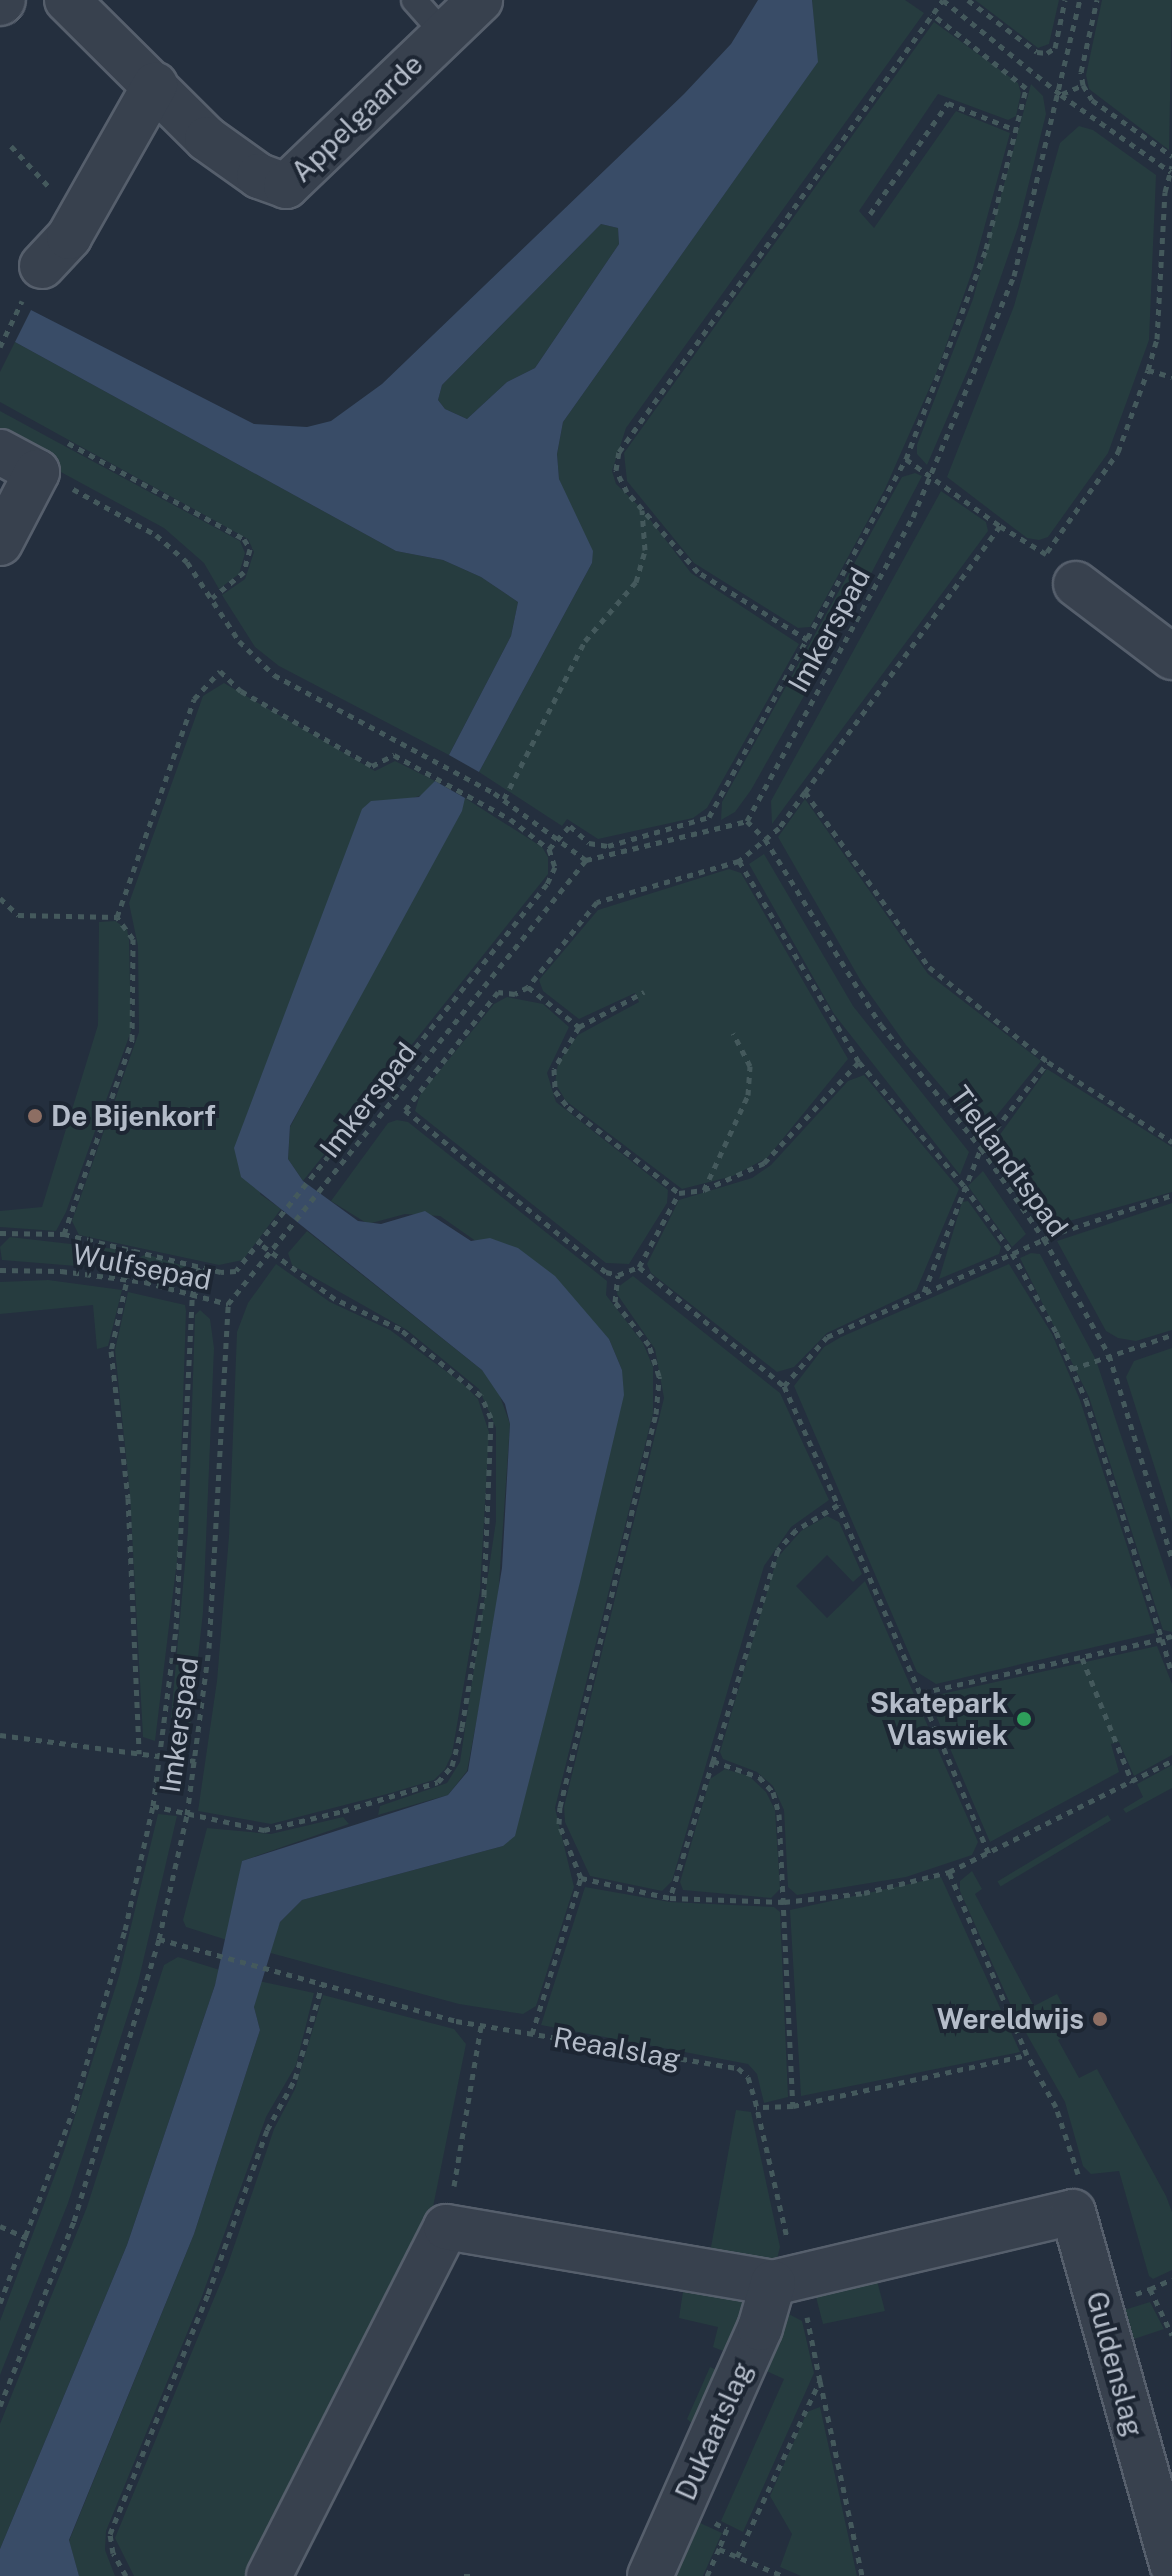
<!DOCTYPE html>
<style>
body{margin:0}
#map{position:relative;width:1172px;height:2576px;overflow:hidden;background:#242f3e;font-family:"Public Sans",sans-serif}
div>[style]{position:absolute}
.green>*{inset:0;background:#263c3f;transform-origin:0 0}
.water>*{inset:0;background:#394c67}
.path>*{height:5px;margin-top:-2.5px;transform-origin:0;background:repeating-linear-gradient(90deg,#44595c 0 6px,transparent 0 12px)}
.roads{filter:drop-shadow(2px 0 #565f6c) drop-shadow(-2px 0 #565f6c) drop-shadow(0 2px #565f6c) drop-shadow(0 -2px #565f6c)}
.service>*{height:24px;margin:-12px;padding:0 12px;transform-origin:12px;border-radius:12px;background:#38414e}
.minor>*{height:44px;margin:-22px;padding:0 22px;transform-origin:22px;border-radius:22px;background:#38414e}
.dots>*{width:22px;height:22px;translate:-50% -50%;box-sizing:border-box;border:4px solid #1d2633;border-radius:50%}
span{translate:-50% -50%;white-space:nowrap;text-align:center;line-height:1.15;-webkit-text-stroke:8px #1d2633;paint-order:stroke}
.street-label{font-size:28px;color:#b4bcc9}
.poi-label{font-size:28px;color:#b4bcc9;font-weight:700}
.left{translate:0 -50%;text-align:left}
.right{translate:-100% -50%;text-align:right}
</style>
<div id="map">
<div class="green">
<div style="clip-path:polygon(812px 0,905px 0,924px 13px,626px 428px,612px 471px,616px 484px,642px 509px,691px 573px,799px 644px,707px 808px,693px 818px,598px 839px,567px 819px,562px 826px,479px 772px,592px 563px,559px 479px,557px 454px,563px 422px,817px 63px)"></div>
<div style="clip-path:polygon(975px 0,1059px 0,1049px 44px,1038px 48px)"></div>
<div style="clip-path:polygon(1102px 0,1172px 0,1169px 150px,1089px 89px,1086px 75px)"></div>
<div style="clip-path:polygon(934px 22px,1018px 83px,1021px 93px,1016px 116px,1008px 120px,938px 94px,859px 211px,874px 228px,956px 111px,1010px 133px,973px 269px,937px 371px,885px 489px,810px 627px,798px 628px,694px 563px,627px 481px,624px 453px)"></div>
<div style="clip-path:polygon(1031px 84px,1043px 96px,1046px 114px,1018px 227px,973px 358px,927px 465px,917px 454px,917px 445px,973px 299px)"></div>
<div style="clip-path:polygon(1079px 126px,1093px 130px,1156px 175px,1149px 340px,1108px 453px,1048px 537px,1039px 540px,1027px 538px,947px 477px,1014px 306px,1060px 143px)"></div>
<div style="clip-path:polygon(601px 224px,618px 228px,619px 244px,535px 368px,507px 382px,467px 419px,445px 409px,438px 400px,442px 385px)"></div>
<div style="clip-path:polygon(15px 342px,396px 551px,443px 560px,481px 577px,518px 602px,511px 636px,449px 755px,279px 666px,255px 647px,222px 595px,245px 579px,254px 552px,248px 539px,0 402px,0 372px)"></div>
<div style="clip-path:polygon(0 411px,240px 541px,245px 553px,239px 574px,219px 589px,204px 563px,164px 528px,0 439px)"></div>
<div style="clip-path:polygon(915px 473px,922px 476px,849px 616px,751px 790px,735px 812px,721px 820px,722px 802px,902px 477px)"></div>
<div style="clip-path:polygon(941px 491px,986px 522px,988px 531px,772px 824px,771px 801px)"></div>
<div style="clip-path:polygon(224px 683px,375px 771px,395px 761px,435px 781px,428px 793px,413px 798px,260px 1194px,281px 1209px,243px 1260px,219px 1265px,79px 1235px,72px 1221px,139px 1032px,138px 946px,129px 903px,203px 696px)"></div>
<div style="clip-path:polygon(465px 798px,542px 847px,548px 857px,548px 874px,303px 1181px,288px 1159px,290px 1127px)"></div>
<div style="clip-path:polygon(805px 799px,928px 974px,1041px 1061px,989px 1125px,978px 1130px,906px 1045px,862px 983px,778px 837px)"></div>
<div style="clip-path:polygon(764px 854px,853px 1006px,969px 1152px,960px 1175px,834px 1014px,749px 864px)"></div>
<div style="clip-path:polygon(729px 869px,741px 873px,848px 1059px,767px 1158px,733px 1176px,682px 1189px,566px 1101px,555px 1083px,558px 1063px,578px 1035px,639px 1002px,635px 993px,579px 1019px,543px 991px,539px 980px,598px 910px)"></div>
<div style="clip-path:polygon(115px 921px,127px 929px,129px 940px,131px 1031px,66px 1212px,56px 1231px,0 1227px,0 1211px,42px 1207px,98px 1025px,99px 922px)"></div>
<div style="clip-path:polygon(507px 997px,543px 1004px,569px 1027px,547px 1073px,556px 1102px,668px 1190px,667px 1203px,629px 1264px,606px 1263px,415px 1111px,420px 1095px,494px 1004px)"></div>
<div style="clip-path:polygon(1047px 1069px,1172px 1147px,1172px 1192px,1048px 1227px,991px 1147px)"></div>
<div style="clip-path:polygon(864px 1075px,959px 1189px,916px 1291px,827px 1333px,794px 1367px,777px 1372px,651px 1273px,647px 1264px,679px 1200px,752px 1178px,771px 1165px,848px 1081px)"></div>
<div style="clip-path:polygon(397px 1120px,408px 1122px,607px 1281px,606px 1295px,643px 1343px,653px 1367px,653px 1413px,555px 1808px,574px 1887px,536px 2006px,523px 2014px,459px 2004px,267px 1952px,280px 1922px,302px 1900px,503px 1846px,622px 1370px,609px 1339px,596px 1325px,440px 1216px,405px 1214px,368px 1224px,331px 1201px,388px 1123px)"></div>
<div style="clip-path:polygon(983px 1171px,1026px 1234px,1012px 1247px,968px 1186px)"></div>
<div style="clip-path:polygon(968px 1201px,1001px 1247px,999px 1254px,939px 1279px,962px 1202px)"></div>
<div style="clip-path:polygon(1172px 1203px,1172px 1330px,1136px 1341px,1118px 1338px,1106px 1331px,1057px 1241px)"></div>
<div style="clip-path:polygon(307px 1231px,482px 1370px,496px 1385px,510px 1424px,497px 1613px,467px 1771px,448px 1795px,378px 1815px,380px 1806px,447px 1783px,460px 1762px,496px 1521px,496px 1428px,479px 1389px,407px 1330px,292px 1265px,288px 1253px)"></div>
<div style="clip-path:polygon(10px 1237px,123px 1250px,130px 1255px,126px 1270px,2px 1260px,0 1247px)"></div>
<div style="clip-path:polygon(1031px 1253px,1040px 1254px,1096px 1360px,1172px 1590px,1172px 1632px,1163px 1630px,1089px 1397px,1020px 1258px)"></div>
<div style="clip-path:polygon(146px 1254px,190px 1268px,192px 1287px,134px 1272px,137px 1259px)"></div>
<div style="clip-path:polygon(276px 1264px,330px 1302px,390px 1330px,462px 1383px,478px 1399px,489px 1432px,480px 1590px,452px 1754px,445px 1769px,434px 1780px,391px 1793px,271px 1824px,198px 1811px,217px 1681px,229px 1536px,237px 1332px,248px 1303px)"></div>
<div style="clip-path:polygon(1009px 1264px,1052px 1334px,1080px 1400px,1155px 1633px,936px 1684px,917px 1672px,794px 1386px,824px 1347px,841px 1337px)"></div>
<div style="clip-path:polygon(633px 1276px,780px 1393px,829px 1500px,791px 1527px,764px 1566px,672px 1881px,662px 1891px,590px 1876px,565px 1822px,564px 1807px,664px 1398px,655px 1349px,617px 1294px,618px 1287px)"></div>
<div style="clip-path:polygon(48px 1280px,122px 1290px,108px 1346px,97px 1349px,93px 1305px,0 1314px,0 1282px)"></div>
<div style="clip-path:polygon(128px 1292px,185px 1305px,186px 1311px,178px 1552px,155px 1741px,143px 1737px,130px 1494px,115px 1350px)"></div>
<div style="clip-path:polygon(200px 1310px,210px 1319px,214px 1348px,203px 1612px,189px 1738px,168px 1750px,188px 1531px,195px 1315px)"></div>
<div style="clip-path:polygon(1172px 1348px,1172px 1522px,1126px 1377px,1134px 1361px)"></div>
<div style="clip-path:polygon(827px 1516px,839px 1522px,862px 1574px,853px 1582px,827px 1555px,796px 1586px,827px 1618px,865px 1581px,978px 1842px,972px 1855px,906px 1877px,797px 1895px,788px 1887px,784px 1810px,773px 1786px,757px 1772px,723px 1759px,720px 1752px,777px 1558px,801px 1531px)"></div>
<div style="clip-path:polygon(1157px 1646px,1172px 1684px,1172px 1755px,1134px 1776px,1119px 1742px,1111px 1744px,1119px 1772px,990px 1842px,928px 1697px)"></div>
<div style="clip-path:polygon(1172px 1765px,1172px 1788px,1126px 1813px,1123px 1809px,1143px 1797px,1137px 1784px)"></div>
<div style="clip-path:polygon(725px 1769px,749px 1776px,766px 1792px,775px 1810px,780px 1889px,771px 1898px,683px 1890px,680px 1882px,710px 1779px)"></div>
<div style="clip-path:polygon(158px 1814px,177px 1816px,138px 1983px,68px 2203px,0 2375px,0 2321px,64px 2151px,119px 1976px)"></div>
<div style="left:1108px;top:1815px;width:6px;height:129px;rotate:59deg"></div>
<div style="clip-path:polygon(343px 1817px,349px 1824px,242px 1861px,227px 1940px,186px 1927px,183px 1920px,207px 1828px,271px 1834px)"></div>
<div style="clip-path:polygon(972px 1871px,982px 1889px,975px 1894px,1034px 2006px,1057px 1994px,1076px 2029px,1058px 2040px,1079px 2078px,1097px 2069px,1166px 2196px,1172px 2212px,1172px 2270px,1153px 2279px,1149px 2276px,1119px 2171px,1091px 2174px,1083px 2166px,1065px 2102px,1012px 2008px,960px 1891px,960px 1881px)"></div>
<div style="clip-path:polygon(941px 1877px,1020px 2052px,801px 2096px,790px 1910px)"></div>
<div style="clip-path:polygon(585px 1887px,670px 1902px,774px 1907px,780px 1912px,788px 2097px,764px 2103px,757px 2074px,748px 2064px,541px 2025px)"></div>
<div style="clip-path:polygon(178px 1957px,220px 1970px,215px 1985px,127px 2245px,0 2549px,0 2424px,87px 2207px,164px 1965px)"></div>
<div style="clip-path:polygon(259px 1981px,314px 1993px,296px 2065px,266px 2117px,201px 2299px,106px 2531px,105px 2550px,115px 2576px,79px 2576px,69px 2541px,194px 2234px,260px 2030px,254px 2007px)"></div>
<div style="clip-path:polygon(323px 1995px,454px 2029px,466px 2044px,433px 2207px,256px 2576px,134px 2576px,115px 2538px,227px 2267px,274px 2129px,295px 2089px)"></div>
<div style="clip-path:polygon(736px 2110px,751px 2112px,780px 2247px,776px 2263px,709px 2258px)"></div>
<div style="clip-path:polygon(876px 2277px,885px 2311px,823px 2324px,813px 2285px)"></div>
<div style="clip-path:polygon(684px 2285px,727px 2288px,749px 2304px,731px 2354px,713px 2347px,718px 2327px,679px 2318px)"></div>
<div style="clip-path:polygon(1150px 2302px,1164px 2329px,1134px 2339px,1124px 2310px)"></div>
<div style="clip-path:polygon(781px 2310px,802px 2321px,814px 2373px,743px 2532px,721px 2521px,784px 2379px,760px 2368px)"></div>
<div style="clip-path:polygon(710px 2367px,721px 2372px,701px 2431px,687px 2419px)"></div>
<div style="clip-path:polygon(820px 2407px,857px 2576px,801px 2576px,780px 2567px,792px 2534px,770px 2496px,807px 2412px)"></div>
<div style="clip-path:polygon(687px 2517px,722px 2533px,703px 2576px,660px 2576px)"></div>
</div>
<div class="water">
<div style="clip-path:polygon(evenodd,758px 0,812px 0,818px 62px,563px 422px,557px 454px,559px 479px,593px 551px,592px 563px,479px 772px,449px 755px,511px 636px,518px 602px,481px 577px,443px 560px,396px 551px,15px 342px,31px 310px,254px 424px,307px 427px,331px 421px,382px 384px,684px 94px,731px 44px,758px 0,601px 224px,618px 228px,619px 244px,535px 368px,507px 382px,467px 419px,445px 409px,438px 400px,442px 385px,601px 224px)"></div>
<div style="clip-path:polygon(435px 781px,465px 798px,462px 811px,290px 1126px,288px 1159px,303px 1181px,358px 1221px,381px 1224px,425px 1211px,471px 1241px,490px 1238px,518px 1248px,555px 1276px,609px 1339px,622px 1370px,624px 1395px,580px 1582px,515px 1836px,503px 1846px,302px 1900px,280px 1922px,254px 2007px,260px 2030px,194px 2234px,69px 2540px,79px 2576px,0 2576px,0 2549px,127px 2245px,215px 1985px,242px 1861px,448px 1795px,468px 1771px,502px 1568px,510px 1424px,505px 1404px,482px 1370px,241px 1177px,234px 1148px,362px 809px,371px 801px,419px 797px)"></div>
</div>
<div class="path">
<div style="left:943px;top:0;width:151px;rotate:38.8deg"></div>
<div style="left:1061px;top:95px;width:134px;rotate:35deg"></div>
<div style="left:968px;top:0;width:86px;rotate:37deg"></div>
<div style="left:1037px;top:52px;width:10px;rotate:6deg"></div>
<div style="left:1047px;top:53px;width:9px;rotate:-32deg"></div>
<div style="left:1055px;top:48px;width:49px;rotate:-78.2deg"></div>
<div style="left:1083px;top:85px;width:17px;rotate:59deg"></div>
<div style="left:1092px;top:100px;width:98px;rotate:35deg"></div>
<div style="left:1062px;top:94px;width:23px;rotate:-23deg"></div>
<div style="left:1083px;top:85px;width:13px;rotate:-99deg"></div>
<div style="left:1081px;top:72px;width:74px;rotate:-77.5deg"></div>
<div style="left:11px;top:146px;width:59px;rotate:47.1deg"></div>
<div style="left:870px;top:214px;width:136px;rotate:-54.9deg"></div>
<div style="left:948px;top:103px;width:73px;rotate:21.7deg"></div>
<div style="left:0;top:347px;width:51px;rotate:-64.4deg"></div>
<div style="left:1148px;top:370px;width:25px;rotate:16deg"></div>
<div style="left:68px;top:443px;width:200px;rotate:28.6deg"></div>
<div style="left:244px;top:539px;width:12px;rotate:59deg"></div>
<div style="left:250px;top:549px;width:24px;rotate:105deg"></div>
<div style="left:244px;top:572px;width:41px;rotate:140.9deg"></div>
<div style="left:906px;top:459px;width:115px;rotate:35.5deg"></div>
<div style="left:1000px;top:526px;width:330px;rotate:126.2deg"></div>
<div style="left:805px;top:792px;width:214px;rotate:54.7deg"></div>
<div style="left:929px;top:967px;width:152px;rotate:38.6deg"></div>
<div style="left:1048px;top:1062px;width:148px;rotate:32.8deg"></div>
<div style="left:73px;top:489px;width:95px;rotate:29deg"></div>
<div style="left:156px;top:535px;width:41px;rotate:41.1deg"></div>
<div style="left:187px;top:562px;width:95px;rotate:56.6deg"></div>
<div style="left:239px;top:641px;width:49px;rotate:44.2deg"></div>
<div style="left:274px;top:675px;width:250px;rotate:28.2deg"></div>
<div style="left:494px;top:793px;width:114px;rotate:36.1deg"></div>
<div style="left:1000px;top:526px;width:54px;rotate:31.3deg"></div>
<div style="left:1047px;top:552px;width:123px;rotate:-54.6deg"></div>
<div style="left:1118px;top:452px;width:87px;rotate:-69.9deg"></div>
<div style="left:1148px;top:370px;width:32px;rotate:-74deg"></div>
<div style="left:1157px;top:339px;width:147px;rotate:-86.9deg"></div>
<div style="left:1165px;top:192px;width:27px;rotate:-75deg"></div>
<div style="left:808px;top:640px;width:129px;rotate:-148.3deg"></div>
<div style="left:698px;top:572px;width:107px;rotate:-131.6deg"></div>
<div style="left:627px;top:492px;width:25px;rotate:-117deg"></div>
<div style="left:616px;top:470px;width:18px;rotate:-81deg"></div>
<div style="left:619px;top:452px;width:556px;rotate:-54.37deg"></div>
<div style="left:220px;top:671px;width:29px;rotate:44deg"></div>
<div style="left:241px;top:691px;width:151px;rotate:29.8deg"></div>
<div style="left:372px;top:766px;width:25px;rotate:-27deg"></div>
<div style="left:394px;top:755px;width:132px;rotate:28.9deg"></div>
<div style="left:510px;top:819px;width:49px;rotate:37.6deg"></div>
<div style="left:549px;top:849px;width:19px;rotate:72deg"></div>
<div style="left:555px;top:867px;width:19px;rotate:115deg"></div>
<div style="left:547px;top:884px;width:496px;rotate:128.8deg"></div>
<div style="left:236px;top:1271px;width:15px;rotate:176deg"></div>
<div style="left:221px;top:1272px;width:162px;rotate:-166.4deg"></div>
<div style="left:64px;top:1234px;width:206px;rotate:-70.7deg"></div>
<div style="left:132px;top:1040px;width:101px;rotate:-89.4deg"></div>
<div style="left:133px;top:939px;width:27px;rotate:-126deg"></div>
<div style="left:117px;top:917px;width:231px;rotate:-70.5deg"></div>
<div style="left:194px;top:699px;width:38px;rotate:-47deg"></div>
<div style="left:805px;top:792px;width:44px;rotate:125.8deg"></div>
<div style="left:779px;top:828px;width:52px;rotate:140.5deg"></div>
<div style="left:739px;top:861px;width:148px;rotate:163.9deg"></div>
<div style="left:597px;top:902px;width:109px;rotate:129.1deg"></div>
<div style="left:528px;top:987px;width:15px;rotate:152deg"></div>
<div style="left:515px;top:994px;width:17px;rotate:-173deg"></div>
<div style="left:498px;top:992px;width:150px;rotate:128.2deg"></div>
<div style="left:405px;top:1110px;width:258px;rotate:38.9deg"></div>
<div style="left:606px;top:1272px;width:12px;rotate:14deg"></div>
<div style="left:618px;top:1275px;width:22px;rotate:-21deg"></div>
<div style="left:639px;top:1267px;width:84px;rotate:-61.6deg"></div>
<div style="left:679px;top:1193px;width:25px;rotate:-7deg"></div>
<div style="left:704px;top:1190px;width:66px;rotate:-24.2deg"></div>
<div style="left:764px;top:1163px;width:139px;rotate:-46.8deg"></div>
<div style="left:504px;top:799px;width:178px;rotate:-62.9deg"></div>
<div style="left:585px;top:641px;width:78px;rotate:-49.2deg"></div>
<div style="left:636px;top:582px;width:33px;rotate:-74deg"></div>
<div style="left:645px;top:550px;width:40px;rotate:-94.3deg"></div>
<div style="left:747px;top:821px;width:25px;rotate:45deg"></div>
<div style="left:765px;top:839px;width:219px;rotate:58.1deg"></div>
<div style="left:881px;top:1025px;width:159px;rotate:50.9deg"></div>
<div style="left:981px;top:1148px;width:111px;rotate:55.3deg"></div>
<div style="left:1044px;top:1239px;width:133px;rotate:60.7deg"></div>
<div style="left:1109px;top:1355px;width:214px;rotate:72.8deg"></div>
<div style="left:549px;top:849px;width:31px;rotate:-48deg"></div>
<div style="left:570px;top:826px;width:25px;rotate:42deg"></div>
<div style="left:589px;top:843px;width:19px;rotate:9deg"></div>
<div style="left:608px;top:846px;width:105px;rotate:-16deg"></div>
<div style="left:709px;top:817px;width:409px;rotate:-61.2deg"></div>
<div style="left:906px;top:459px;width:225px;rotate:-69.1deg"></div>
<div style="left:986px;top:249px;width:166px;rotate:-76deg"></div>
<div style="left:1026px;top:88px;width:120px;rotate:-141.8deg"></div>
<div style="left:739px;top:861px;width:234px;rotate:59.2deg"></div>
<div style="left:859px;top:1062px;width:162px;rotate:49.7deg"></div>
<div style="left:964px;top:1186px;width:82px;rotate:54.4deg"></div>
<div style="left:1012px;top:1253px;width:90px;rotate:60.9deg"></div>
<div style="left:1056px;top:1332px;width:74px;rotate:66.2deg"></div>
<div style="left:1086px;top:1400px;width:251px;rotate:72.4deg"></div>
<div style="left:1162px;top:1639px;width:248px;rotate:167.4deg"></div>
<div style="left:920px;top:1693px;width:205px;rotate:-113.6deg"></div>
<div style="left:838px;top:1505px;width:49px;rotate:149.2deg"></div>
<div style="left:796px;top:1530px;width:27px;rotate:132deg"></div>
<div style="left:778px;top:1550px;width:221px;rotate:107.1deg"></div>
<div style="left:713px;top:1761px;width:49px;rotate:19.2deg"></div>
<div style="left:759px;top:1777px;width:21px;rotate:47deg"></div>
<div style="left:773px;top:1792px;width:23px;rotate:75deg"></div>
<div style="left:779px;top:1814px;width:292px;rotate:87.3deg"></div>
<div style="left:793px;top:2106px;width:37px;rotate:178deg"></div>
<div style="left:0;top:898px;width:25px;rotate:43deg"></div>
<div style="left:18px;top:915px;width:99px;rotate:1.2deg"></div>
<div style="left:528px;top:987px;width:65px;rotate:38.1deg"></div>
<div style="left:579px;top:1027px;width:74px;rotate:-28.3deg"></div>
<div style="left:579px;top:1027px;width:49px;rotate:120.8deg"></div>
<div style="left:554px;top:1069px;width:22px;rotate:87deg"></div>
<div style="left:555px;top:1091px;width:21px;rotate:51deg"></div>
<div style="left:568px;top:1107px;width:140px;rotate:37.8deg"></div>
<div style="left:704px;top:1190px;width:105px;rotate:-65.1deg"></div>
<div style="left:748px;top:1095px;width:29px;rotate:-86deg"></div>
<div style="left:750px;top:1066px;width:37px;rotate:-117deg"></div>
<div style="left:0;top:1233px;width:64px;rotate:0.9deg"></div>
<div style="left:134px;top:1249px;width:105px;rotate:102.7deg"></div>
<div style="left:111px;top:1351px;width:148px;rotate:83.4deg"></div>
<div style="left:128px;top:1498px;width:256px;rotate:87.5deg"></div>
<div style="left:639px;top:1267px;width:188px;rotate:39.4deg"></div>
<div style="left:784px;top:1386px;width:65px;rotate:-48.7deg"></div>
<div style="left:827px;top:1337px;width:256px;rotate:-24.2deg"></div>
<div style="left:1061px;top:1232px;width:117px;rotate:-18.4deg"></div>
<div style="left:0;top:1270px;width:61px;rotate:0.9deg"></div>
<div style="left:61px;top:1271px;width:85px;rotate:7.5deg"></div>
<div style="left:145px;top:1282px;width:86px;rotate:14.8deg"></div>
<div style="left:924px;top:1292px;width:155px;rotate:-68.4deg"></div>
<div style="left:981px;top:1148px;width:109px;rotate:-52.1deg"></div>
<div style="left:1072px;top:1369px;width:106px;rotate:-18.8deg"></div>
<div style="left:784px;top:1386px;width:131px;rotate:65.6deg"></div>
<div style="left:1172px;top:1636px;width:10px;rotate:163deg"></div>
<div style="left:1162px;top:1639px;width:35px;rotate:74deg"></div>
<div style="left:1082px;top:1658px;width:134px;rotate:68deg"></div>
<div style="left:920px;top:1693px;width:177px;rotate:66.8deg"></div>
<div style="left:0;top:1735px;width:197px;rotate:7.6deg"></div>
<div style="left:713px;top:1761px;width:144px;rotate:107.4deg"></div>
<div style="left:670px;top:1898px;width:114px;rotate:2deg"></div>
<div style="left:784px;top:1902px;width:81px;rotate:-6.4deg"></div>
<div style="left:864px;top:1893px;width:88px;rotate:-13.9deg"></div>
<div style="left:153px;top:1806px;width:114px;rotate:12.2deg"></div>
<div style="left:264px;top:1830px;width:81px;rotate:-13.5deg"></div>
<div style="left:343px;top:1811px;width:99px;rotate:-17deg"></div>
<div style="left:438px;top:1782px;width:21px;rotate:-49deg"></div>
<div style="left:452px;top:1766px;width:40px;rotate:-75.6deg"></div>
<div style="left:462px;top:1727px;width:134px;rotate:-80.5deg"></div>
<div style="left:484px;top:1595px;width:177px;rotate:-87.7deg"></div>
<div style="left:491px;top:1418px;width:24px;rotate:-114deg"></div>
<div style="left:481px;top:1396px;width:105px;rotate:-140.4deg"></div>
<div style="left:400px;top:1329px;width:72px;rotate:-155.2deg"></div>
<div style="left:335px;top:1299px;width:94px;rotate:-143.6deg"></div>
<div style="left:581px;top:1878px;width:91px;rotate:12.7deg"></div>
<div style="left:159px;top:1939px;width:308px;rotate:15.4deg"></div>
<div style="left:456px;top:2021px;width:286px;rotate:9.5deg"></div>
<div style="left:738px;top:2068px;width:13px;rotate:42deg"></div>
<div style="left:748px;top:2077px;width:24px;rotate:73deg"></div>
<div style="left:755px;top:2100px;width:141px;rotate:76.9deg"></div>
<div style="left:532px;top:2034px;width:164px;rotate:-72.6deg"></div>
<div style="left:581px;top:1878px;width:58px;rotate:-112.2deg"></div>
<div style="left:559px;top:1824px;width:17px;rotate:-87deg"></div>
<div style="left:560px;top:1807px;width:405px;rotate:-76.3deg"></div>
<div style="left:656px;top:1414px;width:38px;rotate:-85deg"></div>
<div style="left:659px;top:1376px;width:33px;rotate:-108deg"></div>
<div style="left:649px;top:1345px;width:55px;rotate:-128.3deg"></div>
<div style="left:615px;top:1302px;width:27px;rotate:-84deg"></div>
<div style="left:793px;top:2106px;width:239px;rotate:-12.3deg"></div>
<div style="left:1078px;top:2174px;width:71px;rotate:-108.2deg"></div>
<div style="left:1056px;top:2107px;width:60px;rotate:-119.1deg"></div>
<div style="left:1027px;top:2055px;width:199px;rotate:-113.1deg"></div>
<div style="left:949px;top:1872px;width:249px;rotate:-26.5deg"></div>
<div style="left:454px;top:2186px;width:162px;rotate:-80.4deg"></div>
<div style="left:0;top:2226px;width:30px;rotate:24deg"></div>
<div style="left:1150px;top:2289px;width:24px;rotate:-24deg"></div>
<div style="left:1136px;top:2294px;width:15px;rotate:-20deg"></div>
<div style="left:1150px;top:2289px;width:51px;rotate:64.4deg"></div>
<div style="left:0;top:2303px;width:205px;rotate:-69.2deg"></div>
<div style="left:73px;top:2111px;width:188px;rotate:-74deg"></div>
<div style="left:125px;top:1930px;width:127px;rotate:-77.3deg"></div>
<div style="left:153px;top:1806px;width:178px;rotate:-82.6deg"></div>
<div style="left:176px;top:1629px;width:332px;rotate:-87.2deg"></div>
<div style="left:192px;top:1297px;width:32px;rotate:-76deg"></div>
<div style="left:820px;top:2381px;width:199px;rotate:77.8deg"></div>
<div style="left:0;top:2406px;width:199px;rotate:-68.2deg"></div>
<div style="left:74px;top:2221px;width:295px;rotate:-73.2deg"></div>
<div style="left:159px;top:1939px;width:127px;rotate:-77.3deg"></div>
<div style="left:187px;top:1815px;width:168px;rotate:-82.5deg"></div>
<div style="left:209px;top:1648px;width:345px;rotate:-86.8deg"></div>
<div style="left:228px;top:1304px;width:570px;rotate:-51.12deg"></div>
<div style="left:586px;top:860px;width:166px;rotate:-13.6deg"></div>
<div style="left:747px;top:821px;width:346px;rotate:-61.4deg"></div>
<div style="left:913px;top:517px;width:261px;rotate:-67.3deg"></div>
<div style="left:1014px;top:276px;width:284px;rotate:-76.6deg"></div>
<div style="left:715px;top:2523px;width:13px;rotate:27deg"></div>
<div style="left:727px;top:2529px;width:22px;rotate:112deg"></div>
<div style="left:737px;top:2557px;width:195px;rotate:-64.8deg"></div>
<div style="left:820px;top:2381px;width:65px;rotate:-101.5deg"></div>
<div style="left:126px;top:2576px;width:26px;rotate:-119deg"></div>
<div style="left:113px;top:2553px;width:19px;rotate:-99deg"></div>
<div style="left:110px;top:2534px;width:259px;rotate:-67.8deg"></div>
<div style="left:208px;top:2294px;width:174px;rotate:-70.2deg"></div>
<div style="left:267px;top:2130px;width:58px;rotate:-61.2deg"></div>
<div style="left:295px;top:2079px;width:98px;rotate:-74deg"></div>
<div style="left:464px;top:2576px;width:8px"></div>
<div style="left:707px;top:2576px;width:30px;rotate:-66deg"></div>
<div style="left:719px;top:2549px;width:69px;rotate:22.9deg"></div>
</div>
<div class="roads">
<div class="service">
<div style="left:414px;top:0;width:47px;rotate:48.5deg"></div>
</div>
<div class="minor">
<div style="left:67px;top:0;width:197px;rotate:44.8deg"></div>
<div style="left:207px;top:139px;width:64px;rotate:35.4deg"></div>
<div style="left:259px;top:176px;width:29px;rotate:20deg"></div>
<div style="left:286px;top:186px;width:269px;rotate:-43.8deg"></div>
<div style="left:0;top:3px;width:4px;rotate:-45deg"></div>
<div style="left:42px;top:266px;width:40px;rotate:-47deg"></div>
<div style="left:69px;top:237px;width:175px;rotate:-60.5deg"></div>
<div style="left:0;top:452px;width:42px;rotate:28.4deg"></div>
<div style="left:37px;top:472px;width:80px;rotate:117.5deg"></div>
<div style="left:1076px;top:584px;width:121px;rotate:37.2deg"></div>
<div style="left:269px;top:2576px;width:391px;rotate:-63.1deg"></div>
<div style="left:446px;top:2227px;width:332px;rotate:9.7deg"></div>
<div style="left:773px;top:2283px;width:308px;rotate:-13.3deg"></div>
<div style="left:1073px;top:2212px;width:366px;rotate:74.3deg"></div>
<div style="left:650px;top:2576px;width:271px;rotate:-66.1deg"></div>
<div style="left:760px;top:2328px;width:47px;rotate:-73.9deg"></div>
</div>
</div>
<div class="dots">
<div style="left:35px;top:1116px;background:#8d6e63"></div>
<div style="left:1024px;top:1719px;background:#2e9e5b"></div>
<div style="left:1100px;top:2019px;background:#8d6e63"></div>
</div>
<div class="street-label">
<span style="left:357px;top:118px;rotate:-44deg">Appelgaarde</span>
<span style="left:829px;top:630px;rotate:-61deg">Imkerspad</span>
<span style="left:368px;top:1100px;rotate:-52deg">Imkerspad</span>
<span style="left:1009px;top:1161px;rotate:54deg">Tiellandtspad</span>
<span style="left:142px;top:1267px;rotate:11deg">Wulfsepad</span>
<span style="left:179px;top:1725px;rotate:-82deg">Imkerspad</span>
<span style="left:617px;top:2048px;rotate:10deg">Reaalslag</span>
<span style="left:1115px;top:2364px;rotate:75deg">Guldenslag</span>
<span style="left:714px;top:2431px;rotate:-66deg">Dukaatslag</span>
</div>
<div class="poi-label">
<span class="left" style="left:51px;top:1116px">De Bijenkorf</span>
<span class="right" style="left:1008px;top:1719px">Skatepark<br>Vlaswiek</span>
<span class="right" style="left:1084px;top:2019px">Wereldwijs</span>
</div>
</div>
